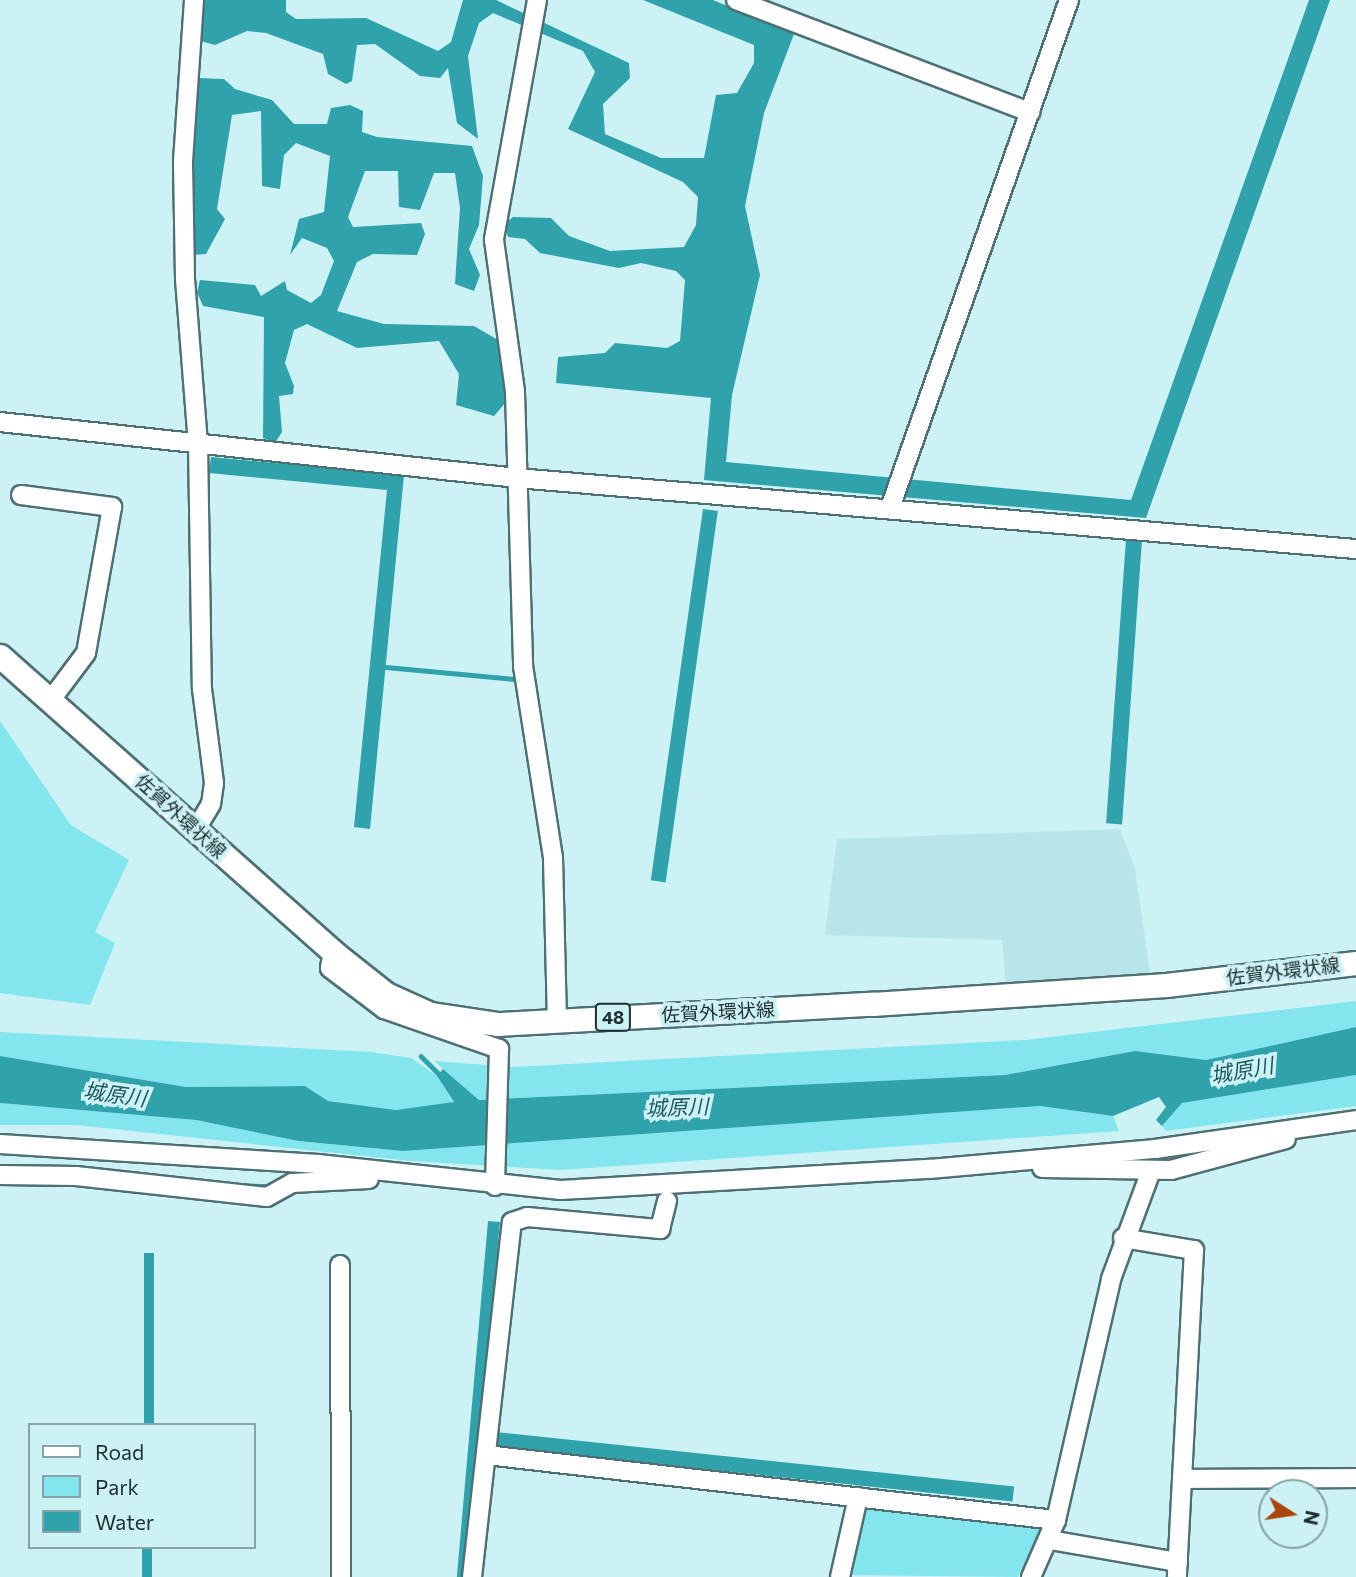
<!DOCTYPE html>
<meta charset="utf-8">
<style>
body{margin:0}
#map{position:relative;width:1356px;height:1577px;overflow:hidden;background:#ccf2f5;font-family:Commissioner,"Noto Sans JP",sans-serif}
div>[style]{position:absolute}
.built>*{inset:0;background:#b7e5e9}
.green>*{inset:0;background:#83e6ef}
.water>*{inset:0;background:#2fa2ac;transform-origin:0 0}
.stream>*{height:4.5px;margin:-2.25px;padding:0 2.25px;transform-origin:2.25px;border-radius:2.25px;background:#2fa2ac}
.roads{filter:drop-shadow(2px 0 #4e7073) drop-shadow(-2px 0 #4e7073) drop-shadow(0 2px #4e7073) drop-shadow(0 -2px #4e7073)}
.minor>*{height:18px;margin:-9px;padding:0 9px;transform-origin:9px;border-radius:9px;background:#fff}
.major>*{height:23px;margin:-11.5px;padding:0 11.5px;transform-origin:11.5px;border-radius:11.5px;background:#fff}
span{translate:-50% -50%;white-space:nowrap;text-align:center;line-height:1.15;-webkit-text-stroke:7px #ccf2f5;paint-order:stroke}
.shield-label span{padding:2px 5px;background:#ccf2f5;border:2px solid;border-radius:5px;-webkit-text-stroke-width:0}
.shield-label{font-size:18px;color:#1e2d2e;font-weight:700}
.street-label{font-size:19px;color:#1e2d2e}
.water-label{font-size:21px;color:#1b595e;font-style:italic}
.legend{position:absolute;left:28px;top:1423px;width:228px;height:126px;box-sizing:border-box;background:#ccf2f5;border:2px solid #86a3a5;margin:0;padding:9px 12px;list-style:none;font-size:21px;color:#1e2d2e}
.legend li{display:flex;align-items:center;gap:14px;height:35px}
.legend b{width:35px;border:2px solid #86a3a5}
.north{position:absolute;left:1258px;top:1479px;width:70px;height:70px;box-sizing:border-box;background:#ccf2f5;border:2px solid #86a3a5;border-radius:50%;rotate:102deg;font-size:19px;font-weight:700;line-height:28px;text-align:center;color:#1e2d2e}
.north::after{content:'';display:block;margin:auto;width:24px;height:32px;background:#a9470a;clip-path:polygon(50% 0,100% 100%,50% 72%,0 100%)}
</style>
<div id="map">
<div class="built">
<div style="clip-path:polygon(1120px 829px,1135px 869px,1150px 973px,1006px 987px,1002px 940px,825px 935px,837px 839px)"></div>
</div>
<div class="green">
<div style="clip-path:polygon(0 721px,71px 825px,129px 860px,95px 932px,115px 943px,90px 1005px,0 993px)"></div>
<div style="clip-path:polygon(1356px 1001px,1356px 1027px,1206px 1060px,1135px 1051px,1005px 1075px,479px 1100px,434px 1061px,512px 1067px,1025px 1040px)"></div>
<div style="clip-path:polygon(0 1032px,371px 1052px,411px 1058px,437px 1076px,454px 1103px,396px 1110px,328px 1101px,305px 1086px,186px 1087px,0 1056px)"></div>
<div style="clip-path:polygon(1356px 1075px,1356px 1106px,1166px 1131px,1162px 1126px,1182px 1103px)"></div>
<div style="clip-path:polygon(0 1103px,196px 1120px,298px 1141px,403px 1151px,1040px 1106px,1113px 1116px,1119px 1131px,560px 1170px,411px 1161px,76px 1125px,0 1125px)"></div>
<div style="clip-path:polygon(862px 1506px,1043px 1524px,1018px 1577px,843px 1575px)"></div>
</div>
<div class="water">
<div style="clip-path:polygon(205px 0,286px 0,286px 12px,296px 19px,366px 18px,438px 51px,451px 42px,463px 0,496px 0,629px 63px,630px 78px,603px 104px,605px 134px,661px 158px,704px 158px,716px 95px,737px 93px,754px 63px,754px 45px,643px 0,713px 0,794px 34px,764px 113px,745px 206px,760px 275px,732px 395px,726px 462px,1131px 500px,1309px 0,1330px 0,1146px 518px,704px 480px,711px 398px,556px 383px,558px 357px,605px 353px,615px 343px,667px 348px,680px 341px,685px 280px,676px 271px,641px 263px,619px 268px,540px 253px,525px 239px,508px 237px,504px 224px,513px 217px,551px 218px,569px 236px,610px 251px,684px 247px,696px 225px,698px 197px,683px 182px,568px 129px,595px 72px,583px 51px,493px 13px,479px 23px,468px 56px,478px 139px,457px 123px,448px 68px,440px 78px,420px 76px,375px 44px,357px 45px,352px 81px,346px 84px,328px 74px,323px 54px,266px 33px,247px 31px,215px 45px,200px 41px)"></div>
<div style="clip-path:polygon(198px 78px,224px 79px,235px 89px,272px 100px,294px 124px,327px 124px,331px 108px,350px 105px,363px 111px,362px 132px,377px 137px,472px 146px,483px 176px,479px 225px,469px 249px,480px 275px,474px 291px,455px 284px,460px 208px,455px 173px,434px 173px,420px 210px,399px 207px,398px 171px,365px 171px,348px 217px,353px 227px,421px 223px,425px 234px,417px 255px,373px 254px,357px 262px,337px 311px,384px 324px,474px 326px,498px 340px,506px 402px,494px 416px,456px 405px,459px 374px,439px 341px,357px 348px,307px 324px,294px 330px,285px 363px,294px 386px,293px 394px,279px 396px,282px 432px,275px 443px,263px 438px,264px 317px,203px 306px,197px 292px,200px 280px,255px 285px,261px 296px,285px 281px,287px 290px,311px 303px,321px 295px,334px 261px,327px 248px,302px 238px,290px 255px,299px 219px,324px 212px,330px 156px,296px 143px,284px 155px,280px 189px,262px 186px,261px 111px,232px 115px,217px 209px,225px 219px,206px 254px,193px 255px,188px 177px)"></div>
<div style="clip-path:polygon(211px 457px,404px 475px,370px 829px,354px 827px,387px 490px,209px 473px)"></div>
<div style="left:703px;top:509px;width:15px;height:375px;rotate:8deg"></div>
<div style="left:1126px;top:539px;width:16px;height:285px;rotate:4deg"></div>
<div style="clip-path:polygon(1356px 1027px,1356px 1075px,1182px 1103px,1162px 1126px,1156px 1120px,1166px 1107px,1159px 1097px,1113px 1116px,1040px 1106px,403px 1151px,298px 1141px,196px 1120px,0 1103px,0 1056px,186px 1087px,305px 1086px,328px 1101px,396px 1110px,454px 1102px,437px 1076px,443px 1069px,479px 1100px,1005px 1075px,1135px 1051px,1206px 1060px)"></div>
<div style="left:488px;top:1221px;width:12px;height:358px;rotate:5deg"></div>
<div style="left:144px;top:1253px;width:10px;height:172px"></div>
<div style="left:495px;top:1432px;width:522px;height:15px;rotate:6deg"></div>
<div style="left:142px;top:1547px;width:10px;height:30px"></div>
</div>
<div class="stream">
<div style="left:386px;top:667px;width:131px;rotate:5.3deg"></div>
<div style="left:421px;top:1056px;width:30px;rotate:45deg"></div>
<div style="left:235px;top:1185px;width:36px;rotate:2deg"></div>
<div style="left:1107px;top:1265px;width:64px;rotate:-69deg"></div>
</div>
<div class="roads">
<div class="minor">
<div style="left:194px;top:0;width:163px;rotate:93.9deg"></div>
<div style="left:183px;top:163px;width:116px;rotate:89deg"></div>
<div style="left:185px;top:279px;width:165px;rotate:85.5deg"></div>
<div style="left:198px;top:443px;width:246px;rotate:89.1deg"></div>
<div style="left:202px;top:689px;width:95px;rotate:82.7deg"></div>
<div style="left:214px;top:783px;width:21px;rotate:98deg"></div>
<div style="left:211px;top:804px;width:29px;rotate:121deg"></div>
<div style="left:537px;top:0;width:244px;rotate:100.2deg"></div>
<div style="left:494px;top:240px;width:153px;rotate:82.1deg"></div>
<div style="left:515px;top:392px;width:274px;rotate:88.3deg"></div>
<div style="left:523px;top:666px;width:194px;rotate:81.1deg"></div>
<div style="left:553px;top:858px;width:161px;rotate:88.6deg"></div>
<div style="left:736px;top:0;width:315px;rotate:20.9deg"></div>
<div style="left:0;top:422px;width:520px;rotate:6.18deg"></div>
<div style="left:517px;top:478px;width:842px;rotate:4.84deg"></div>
<div style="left:21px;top:495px;width:92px;rotate:7.5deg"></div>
<div style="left:112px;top:507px;width:148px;rotate:100.1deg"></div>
<div style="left:86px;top:653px;width:60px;rotate:126.9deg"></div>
<div style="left:890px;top:508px;width:539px;rotate:-70.59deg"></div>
<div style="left:333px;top:952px;width:16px;rotate:101deg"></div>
<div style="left:330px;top:968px;width:68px;rotate:37.2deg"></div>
<div style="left:384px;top:1009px;width:122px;rotate:19.2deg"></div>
<div style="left:499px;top:1049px;width:137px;rotate:91.7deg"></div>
<div style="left:0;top:1144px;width:319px;rotate:3.6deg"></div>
<div style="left:318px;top:1164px;width:244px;rotate:6.1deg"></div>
<div style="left:561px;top:1190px;width:370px;rotate:-3.3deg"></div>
<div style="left:930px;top:1169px;width:226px;rotate:-5.1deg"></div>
<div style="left:1155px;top:1149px;width:203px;rotate:-8.2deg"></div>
<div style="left:1042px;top:1168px;width:129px;rotate:0.9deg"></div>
<div style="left:1171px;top:1170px;width:119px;rotate:-15.1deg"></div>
<div style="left:0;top:1175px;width:76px;rotate:0.8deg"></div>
<div style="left:76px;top:1176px;width:192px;rotate:6.3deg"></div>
<div style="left:267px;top:1197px;width:29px;rotate:-29deg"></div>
<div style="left:292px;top:1183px;width:77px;rotate:-3deg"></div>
<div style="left:1123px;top:1238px;width:72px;rotate:9.6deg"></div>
<div style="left:1194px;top:1250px;width:327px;rotate:93deg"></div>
<div style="left:340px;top:1265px;width:312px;rotate:89.8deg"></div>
<div style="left:486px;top:1455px;width:574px;rotate:6.51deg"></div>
<div style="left:1183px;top:1479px;width:173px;rotate:-0.3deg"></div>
<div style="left:1050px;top:1540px;width:130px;rotate:9.8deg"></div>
<div style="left:472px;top:1577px;width:357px;rotate:-83.6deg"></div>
<div style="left:512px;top:1222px;width:16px;rotate:-18deg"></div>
<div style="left:527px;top:1217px;width:134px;rotate:5.2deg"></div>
<div style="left:660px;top:1229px;width:29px;rotate:-76deg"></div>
<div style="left:840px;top:1577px;width:82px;rotate:-77.3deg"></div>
<div style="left:1031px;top:1577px;width:62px;rotate:-66.3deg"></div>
<div style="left:1056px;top:1520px;width:247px;rotate:-77.1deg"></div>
<div style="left:1111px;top:1279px;width:115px;rotate:-69.7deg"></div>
</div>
<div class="major">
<div style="left:0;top:656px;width:446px;rotate:41.6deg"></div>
<div style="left:333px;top:952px;width:68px;rotate:38.4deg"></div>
<div style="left:386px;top:994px;width:48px;rotate:24.4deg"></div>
<div style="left:430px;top:1014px;width:69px;rotate:8.4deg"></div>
<div style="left:498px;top:1024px;width:375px;rotate:-3.1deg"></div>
<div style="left:872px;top:1004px;width:295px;rotate:-3.7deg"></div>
<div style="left:1166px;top:985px;width:191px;rotate:-6.6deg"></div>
</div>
</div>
<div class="shield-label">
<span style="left:613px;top:1017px">48</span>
</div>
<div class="street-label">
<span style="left:181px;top:816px;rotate:42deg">佐賀外環状線</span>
<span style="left:1283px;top:971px;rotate:-7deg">佐賀外環状線</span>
<span style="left:718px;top:1012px;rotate:-3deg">佐賀外環状線</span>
</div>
<div class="water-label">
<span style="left:1242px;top:1070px;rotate:-10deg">城原川</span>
<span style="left:115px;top:1094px;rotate:8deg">城原川</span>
<span style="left:677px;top:1107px;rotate:-2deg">城原川</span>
</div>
<ul class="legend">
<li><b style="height:9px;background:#fff"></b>Road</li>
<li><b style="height:19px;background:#83e6ef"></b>Park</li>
<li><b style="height:19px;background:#2fa2ac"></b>Water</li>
</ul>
<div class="north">N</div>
</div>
